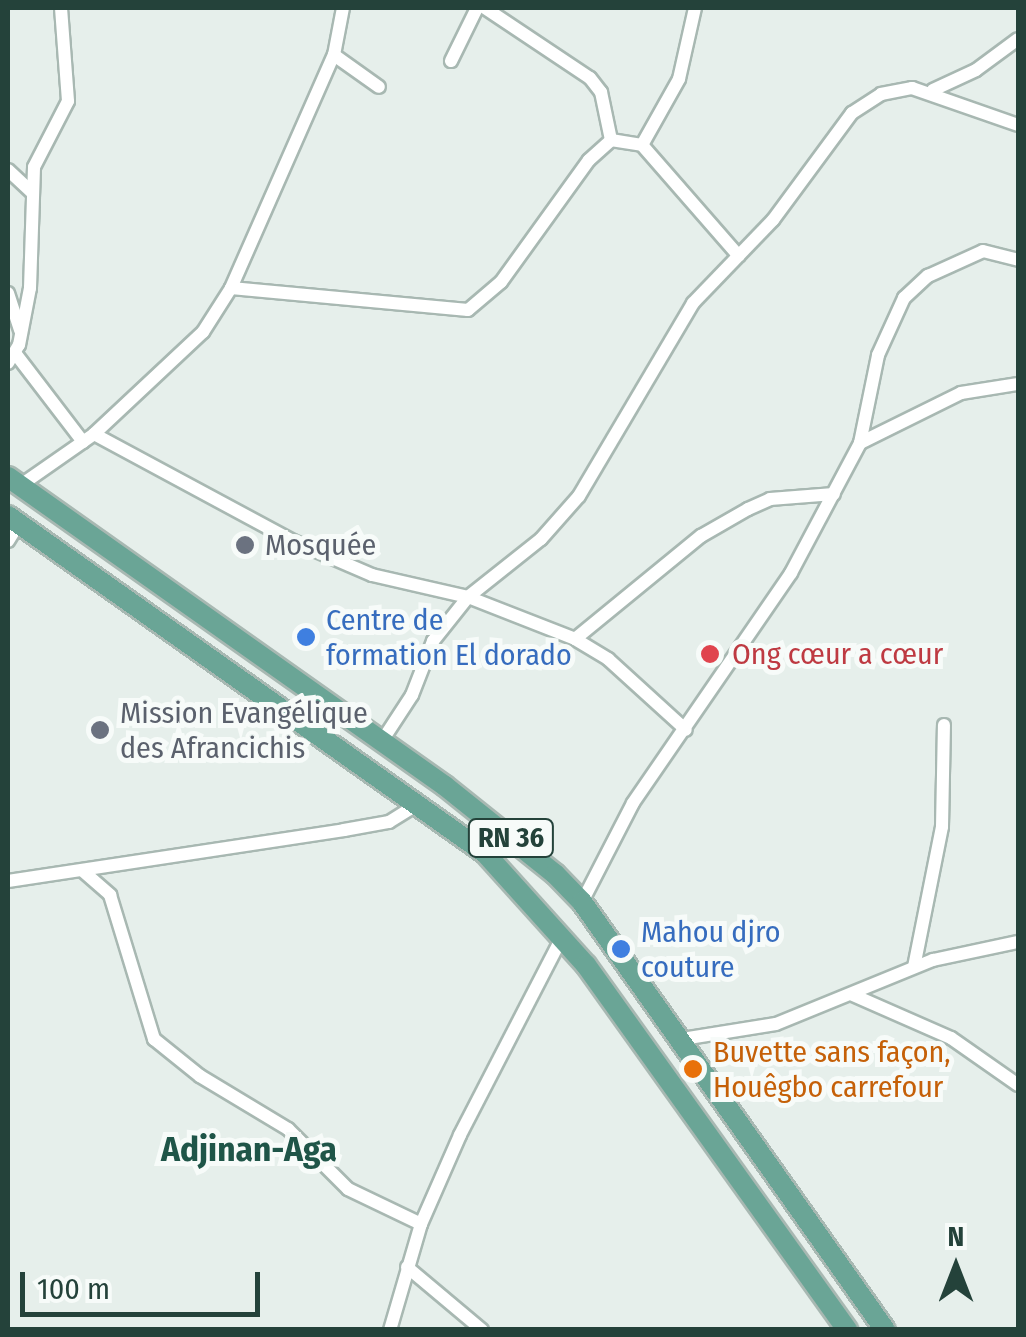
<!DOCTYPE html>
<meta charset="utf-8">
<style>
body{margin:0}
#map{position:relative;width:1026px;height:1337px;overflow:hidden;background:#e6efeb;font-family:"Fira Sans Condensed",sans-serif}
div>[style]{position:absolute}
.roads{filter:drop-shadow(2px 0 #a8b8b2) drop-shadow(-2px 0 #a8b8b2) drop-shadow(0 2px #a8b8b2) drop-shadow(0 -2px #a8b8b2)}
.minor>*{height:12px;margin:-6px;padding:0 6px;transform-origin:6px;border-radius:6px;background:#fff}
.primary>*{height:20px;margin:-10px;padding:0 10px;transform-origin:10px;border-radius:10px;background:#6aa596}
.dots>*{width:28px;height:28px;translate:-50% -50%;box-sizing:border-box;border:5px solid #f7fbf9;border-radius:50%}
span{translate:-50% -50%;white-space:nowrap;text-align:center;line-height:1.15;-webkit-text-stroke:10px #f7fbf9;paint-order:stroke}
.shield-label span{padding:2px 8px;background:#f7fbf9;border:2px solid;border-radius:8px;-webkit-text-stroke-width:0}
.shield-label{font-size:28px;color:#24423a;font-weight:700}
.worship-label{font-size:30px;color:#5b616d}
.left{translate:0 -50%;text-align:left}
.shop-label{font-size:30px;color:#366cbe}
.health-label{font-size:30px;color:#be3a42}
.food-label{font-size:30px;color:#c56008}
.quarter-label{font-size:35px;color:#1f5548;font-weight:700}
.frame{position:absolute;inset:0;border:10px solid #24423a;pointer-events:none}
.north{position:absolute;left:906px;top:1217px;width:100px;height:100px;-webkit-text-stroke:8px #f7fbf9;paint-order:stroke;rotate:0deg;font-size:28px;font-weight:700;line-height:40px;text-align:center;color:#24423a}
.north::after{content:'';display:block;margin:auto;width:35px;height:45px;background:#24423a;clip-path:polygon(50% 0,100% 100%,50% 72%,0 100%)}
.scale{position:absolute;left:20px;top:1272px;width:240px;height:45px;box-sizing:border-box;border:5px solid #24423a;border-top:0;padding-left:12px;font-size:30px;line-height:35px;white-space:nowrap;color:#24423a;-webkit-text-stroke:8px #f7fbf9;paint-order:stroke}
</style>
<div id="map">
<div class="roads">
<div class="minor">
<div style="left:485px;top:8px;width:126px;rotate:33.7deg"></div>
<div style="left:590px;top:78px;width:18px;rotate:52deg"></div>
<div style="left:601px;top:92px;width:49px;rotate:78.2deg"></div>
<div style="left:334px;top:55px;width:55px;rotate:35.4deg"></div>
<div style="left:451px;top:61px;width:59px;rotate:-63.9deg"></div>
<div style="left:933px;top:90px;width:47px;rotate:-24.9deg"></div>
<div style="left:976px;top:70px;width:52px;rotate:-36.4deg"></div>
<div style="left:611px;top:140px;width:31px;rotate:9deg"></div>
<div style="left:642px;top:145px;width:147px;rotate:48.9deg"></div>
<div style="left:642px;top:145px;width:76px;rotate:-60.7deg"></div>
<div style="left:679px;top:79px;width:73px;rotate:-77.3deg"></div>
<div style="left:8px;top:170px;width:33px;rotate:43deg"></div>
<div style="left:231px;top:288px;width:238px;rotate:5.3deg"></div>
<div style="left:468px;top:310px;width:43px;rotate:-40.3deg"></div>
<div style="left:501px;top:282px;width:150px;rotate:-54.2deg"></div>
<div style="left:589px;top:160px;width:30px;rotate:-42deg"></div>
<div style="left:8px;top:293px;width:39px;rotate:72deg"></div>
<div style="left:15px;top:353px;width:112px;rotate:52.6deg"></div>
<div style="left:8px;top:363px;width:21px;rotate:-59deg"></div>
<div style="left:19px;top:345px;width:58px;rotate:-79.1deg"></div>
<div style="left:30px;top:288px;width:121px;rotate:-88.1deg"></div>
<div style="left:34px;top:167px;width:74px;rotate:-62.7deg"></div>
<div style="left:68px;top:101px;width:93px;rotate:-94.3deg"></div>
<div style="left:94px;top:434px;width:226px;rotate:28.3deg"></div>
<div style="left:293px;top:541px;width:86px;rotate:23.3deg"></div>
<div style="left:372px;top:575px;width:98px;rotate:12.9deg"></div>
<div style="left:468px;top:597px;width:115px;rotate:21.4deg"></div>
<div style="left:575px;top:639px;width:39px;rotate:31deg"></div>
<div style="left:608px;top:659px;width:105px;rotate:42.3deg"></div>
<div style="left:860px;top:443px;width:90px;rotate:-78.4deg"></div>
<div style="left:878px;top:355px;width:63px;rotate:-65.5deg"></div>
<div style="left:904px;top:298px;width:33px;rotate:-43deg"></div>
<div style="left:928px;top:276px;width:60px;rotate:-24.4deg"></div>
<div style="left:983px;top:251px;width:36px;rotate:14deg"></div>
<div style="left:21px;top:485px;width:89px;rotate:-34.9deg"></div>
<div style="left:94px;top:434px;width:149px;rotate:-43.1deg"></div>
<div style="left:203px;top:332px;width:52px;rotate:-57.5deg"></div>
<div style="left:231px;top:288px;width:255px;rotate:-66.2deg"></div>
<div style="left:334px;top:55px;width:48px;rotate:-79.2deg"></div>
<div style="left:8px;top:541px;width:19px;rotate:-58deg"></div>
<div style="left:575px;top:639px;width:163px;rotate:-39.3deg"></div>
<div style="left:701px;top:536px;width:54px;rotate:-29.9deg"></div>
<div style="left:748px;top:509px;width:24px;rotate:-24deg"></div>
<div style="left:770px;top:499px;width:64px;rotate:-4.5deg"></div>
<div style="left:382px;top:741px;width:55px;rotate:-56.9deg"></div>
<div style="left:412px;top:695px;width:58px;rotate:-68.7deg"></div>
<div style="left:433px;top:641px;width:56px;rotate:-51.5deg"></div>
<div style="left:468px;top:597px;width:93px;rotate:-38.5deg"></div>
<div style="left:541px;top:539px;width:57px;rotate:-48.5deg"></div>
<div style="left:579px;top:496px;width:224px;rotate:-59.4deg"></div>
<div style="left:693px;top:303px;width:115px;rotate:-46.1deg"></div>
<div style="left:773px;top:220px;width:133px;rotate:-53.6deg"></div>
<div style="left:852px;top:113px;width:35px;rotate:-33deg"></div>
<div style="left:881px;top:94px;width:32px;rotate:-11deg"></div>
<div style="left:912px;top:88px;width:112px;rotate:19.2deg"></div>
<div style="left:84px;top:872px;width:35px;rotate:41deg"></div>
<div style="left:110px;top:895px;width:151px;rotate:73deg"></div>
<div style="left:154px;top:1039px;width:59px;rotate:38.8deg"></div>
<div style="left:200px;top:1076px;width:103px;rotate:31.1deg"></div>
<div style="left:288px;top:1129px;width:85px;rotate:45deg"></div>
<div style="left:348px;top:1189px;width:81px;rotate:25.6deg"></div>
<div style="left:8px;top:881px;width:340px;rotate:-8.6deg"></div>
<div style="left:344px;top:830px;width:46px;rotate:-10.1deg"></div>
<div style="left:389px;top:822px;width:31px;rotate:-32deg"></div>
<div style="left:582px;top:902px;width:111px;rotate:-62.7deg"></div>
<div style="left:633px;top:803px;width:279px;rotate:-55.5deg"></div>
<div style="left:791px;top:573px;width:147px;rotate:-62deg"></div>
<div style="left:860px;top:443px;width:113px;rotate:-26.3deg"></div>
<div style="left:961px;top:393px;width:58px;rotate:-9deg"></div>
<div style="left:914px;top:967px;width:143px;rotate:-78.7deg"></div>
<div style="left:942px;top:827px;width:102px;rotate:-88.9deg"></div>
<div style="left:853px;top:995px;width:107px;rotate:23.7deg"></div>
<div style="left:951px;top:1038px;width:82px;rotate:35deg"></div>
<div style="left:676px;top:1040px;width:101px;rotate:-9.1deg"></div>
<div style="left:776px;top:1024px;width:170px;rotate:-22.2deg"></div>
<div style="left:933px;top:960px;width:87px;rotate:-12deg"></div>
<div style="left:407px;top:1267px;width:98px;rotate:40deg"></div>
<div style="left:390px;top:1330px;width:110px;rotate:-73.7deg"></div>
<div style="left:421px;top:1224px;width:97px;rotate:-66.3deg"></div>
<div style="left:460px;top:1135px;width:223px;rotate:-62.7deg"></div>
</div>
<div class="primary">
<div style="left:8px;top:477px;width:535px;rotate:35.26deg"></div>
<div style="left:445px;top:786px;width:141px;rotate:38.7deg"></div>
<div style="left:555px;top:874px;width:39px;rotate:46deg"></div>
<div style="left:582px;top:902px;width:524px;rotate:54.7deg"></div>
<div style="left:8px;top:516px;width:584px;rotate:35.24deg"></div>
<div style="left:485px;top:853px;width:151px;rotate:48deg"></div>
<div style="left:586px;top:965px;width:449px;rotate:54.4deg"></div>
</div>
</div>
<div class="dots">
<div style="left:245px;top:545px;background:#6b7280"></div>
<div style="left:306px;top:637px;background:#3f7fe0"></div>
<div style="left:710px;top:654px;background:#e0444e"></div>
<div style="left:100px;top:730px;background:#6b7280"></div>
<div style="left:621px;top:949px;background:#3f7fe0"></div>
<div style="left:693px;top:1069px;background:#e8710a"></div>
</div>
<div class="shield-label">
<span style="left:511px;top:838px">RN 36</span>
</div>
<div class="worship-label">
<span class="left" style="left:265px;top:545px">Mosquée</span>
<span class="left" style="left:120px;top:730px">Mission Evangélique<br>des Afrancichis</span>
</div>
<div class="shop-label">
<span class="left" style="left:326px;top:637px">Centre de<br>formation El dorado</span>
<span class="left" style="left:641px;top:949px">Mahou djro<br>couture</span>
</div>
<div class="health-label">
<span class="left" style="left:732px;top:654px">Ong cœur a cœur</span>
</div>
<div class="food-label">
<span class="left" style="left:713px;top:1069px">Buvette sans façon,<br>Houêgbo carrefour</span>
</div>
<div class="quarter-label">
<span style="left:249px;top:1149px">Adjinan-Aga</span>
</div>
<div class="frame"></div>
<div class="north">N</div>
<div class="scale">100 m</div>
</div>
